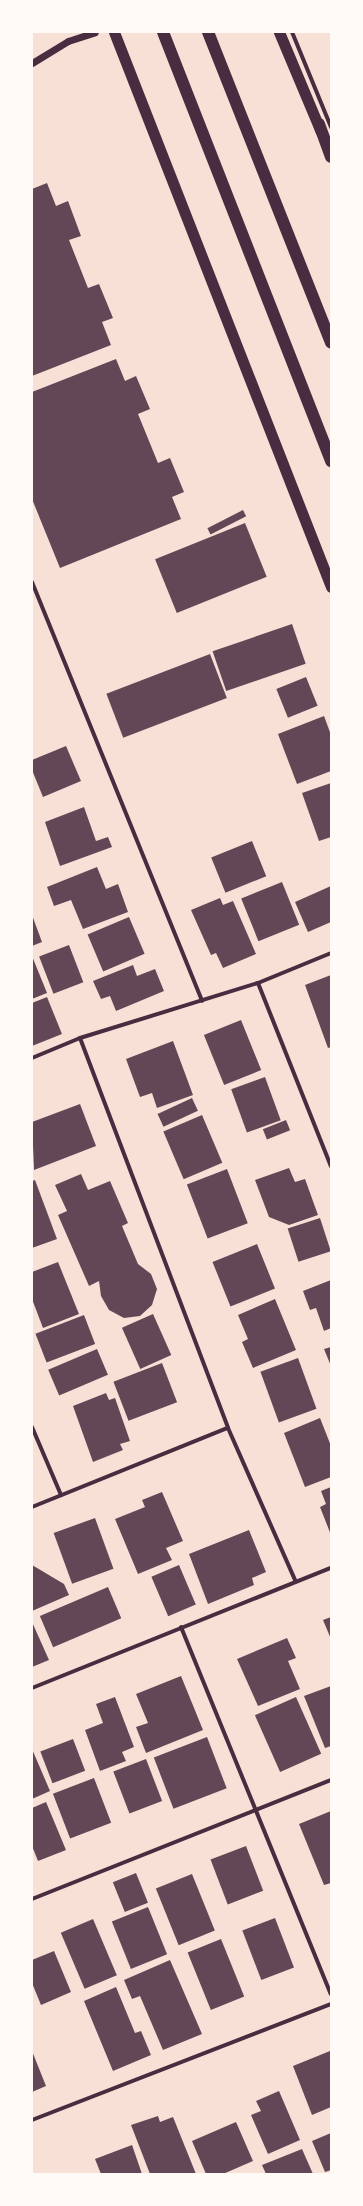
<!DOCTYPE html>
<style>
body{margin:0}
#map{position:relative;width:363px;height:2206px;overflow:hidden;background:#f7e1d7;font-family:"Titillium Web",sans-serif}
div>[style]{position:absolute}
.building>*{inset:0;background:#644757;transform-origin:0 0}
.minor>*{height:4px;margin:-2px;padding:0 2px;transform-origin:2px;border-radius:2px;background:#4a2c40}
.tertiary>*{height:7px;margin:-3.5px;padding:0 3.5px;transform-origin:3.5px;border-radius:3.5px;background:#4a2c40}
.trunk>*{height:11px;margin:-5.5px;padding:0 5.5px;transform-origin:5.5px;border-radius:5.5px;background:#4a2c40}
.motorway>*{height:12px;margin:-6px;padding:0 6px;transform-origin:6px;border-radius:6px;background:#4a2c40}
span{translate:-50% -50%;white-space:nowrap;text-align:center;line-height:1.15;-webkit-text-stroke:3px #fffaf5;paint-order:stroke}
.frame{position:absolute;inset:0;border:33px solid #fffaf5;pointer-events:none}
</style>
<div id="map">
<div class="building">
<div style="clip-path:polygon(47px 183px,56px 206px,68px 201px,81px 236px,69px 240px,88px 288px,99px 284px,113px 318px,102px 322px,111px 345px,32px 376px,32px 189px)"></div>
<div style="clip-path:polygon(116px 359px,125px 381px,136px 376px,150px 409px,138px 414px,158px 463px,170px 458px,184px 492px,172px 497px,181px 519px,60px 568px,32px 499px,32px 392px)"></div>
<div style="left:243px;top:510px;width:7px;height:40px;rotate:63deg"></div>
<div style="left:245px;top:523px;width:58px;height:97px;rotate:68deg"></div>
<div style="left:292px;top:624px;width:42px;height:84px;rotate:71deg"></div>
<div style="left:210px;top:654px;width:47px;height:111px;rotate:69deg"></div>
<div style="left:306px;top:677px;width:31px;height:32px;rotate:68deg"></div>
<div style="clip-path:polygon(324px 716px,331px 735px,331px 771px,297px 784px,278px 734px)"></div>
<div style="clip-path:polygon(66px 746px,81px 781px,43px 797px,32px 770px,32px 760px)"></div>
<div style="clip-path:polygon(331px 783px,331px 837px,319px 841px,302px 793px)"></div>
<div style="clip-path:polygon(84px 807px,96px 841px,108px 837px,112px 847px,60px 866px,45px 822px)"></div>
<div style="left:252px;top:841px;width:38px;height:44px;rotate:68deg"></div>
<div style="clip-path:polygon(97px 867px,106px 889px,118px 884px,128px 912px,83px 929px,71px 900px,54px 906px,47px 887px)"></div>
<div style="left:282px;top:882px;width:46px;height:44px;rotate:68deg"></div>
<div style="clip-path:polygon(331px 886px,331px 922px,308px 932px,295px 902px)"></div>
<div style="clip-path:polygon(220px 898px,223px 905px,233px 901px,256px 954px,223px 968px,216px 953px,211px 955px,191px 910px)"></div>
<div style="clip-path:polygon(32px 915px,42px 942px,32px 946px)"></div>
<div style="left:129px;top:917px;width:40px;height:45px;rotate:67deg"></div>
<div style="left:69px;top:945px;width:40px;height:32px;rotate:69deg"></div>
<div style="clip-path:polygon(32px 956px,47px 993px,32px 999px)"></div>
<div style="clip-path:polygon(133px 965px,137px 976px,155px 969px,164px 991px,116px 1011px,110px 996px,101px 999px,93px 981px)"></div>
<div style="clip-path:polygon(331px 975px,331px 1047px,328px 1048px,305px 985px)"></div>
<div style="clip-path:polygon(47px 997px,62px 1034px,32px 1046px,32px 1003px)"></div>
<div style="left:241px;top:1020px;width:54px;height:40px;rotate:68deg"></div>
<div style="clip-path:polygon(173px 1041px,193px 1095px,157px 1108px,152px 1093px,140px 1097px,126px 1059px)"></div>
<div style="left:265px;top:1077px;width:46px;height:36px;rotate:70deg"></div>
<div style="left:192px;top:1098px;width:14px;height:38px;rotate:65deg"></div>
<div style="clip-path:polygon(80px 1104px,96px 1146px,34px 1170px,32px 1122px)"></div>
<div style="left:202px;top:1115px;width:52px;height:42px;rotate:67deg"></div>
<div style="left:286px;top:1120px;width:11px;height:25px;rotate:68deg"></div>
<div style="clip-path:polygon(289px 1168px,295px 1182px,305px 1179px,318px 1215px,289px 1225px,269px 1217px,255px 1180px)"></div>
<div style="left:227px;top:1169px;width:58px;height:43px;rotate:69deg"></div>
<div style="clip-path:polygon(81px 1174px,88px 1190px,110px 1181px,128px 1223px,122px 1226px,138px 1264px,151px 1274px,157px 1289px,152px 1305px,140px 1316px,124px 1318px,109px 1310px,101px 1296px,99px 1281px,89px 1286px,58px 1215px,67px 1211px,55px 1185px)"></div>
<div style="clip-path:polygon(35px 1180px,57px 1239px,32px 1248px,32px 1181px)"></div>
<div style="left:320px;top:1218px;width:35px;height:34px;rotate:72deg"></div>
<div style="left:257px;top:1244px;width:48px;height:48px;rotate:68deg"></div>
<div style="clip-path:polygon(58px 1262px,79px 1314px,43px 1328px,32px 1299px,32px 1272px)"></div>
<div style="clip-path:polygon(331px 1280px,331px 1328px,324px 1331px,316px 1308px,310px 1310px,303px 1291px)"></div>
<div style="clip-path:polygon(275px 1299px,296px 1350px,253px 1368px,242px 1342px,248px 1339px,238px 1315px)"></div>
<div style="left:153px;top:1314px;width:45px;height:34px;rotate:66deg"></div>
<div style="left:84px;top:1315px;width:31px;height:52px;rotate:69deg"></div>
<div style="clip-path:polygon(331px 1347px,331px 1366px,324px 1349px)"></div>
<div style="left:97px;top:1349px;width:28px;height:53px;rotate:67deg"></div>
<div style="left:298px;top:1358px;width:54px;height:40px;rotate:70deg"></div>
<div style="left:162px;top:1363px;width:42px;height:52px;rotate:69deg"></div>
<div style="clip-path:polygon(106px 1393px,109px 1400px,115px 1398px,130px 1441px,120px 1444px,123px 1450px,93px 1462px,73px 1406px)"></div>
<div style="clip-path:polygon(320px 1418px,331px 1446px,331px 1477px,305px 1487px,284px 1433px)"></div>
<div style="clip-path:polygon(331px 1487px,331px 1535px,320px 1507px,326px 1504px,321px 1491px)"></div>
<div style="clip-path:polygon(162px 1492px,183px 1541px,166px 1548px,172px 1560px,138px 1574px,115px 1519px,145px 1507px,142px 1500px)"></div>
<div style="left:95px;top:1518px;width:54px;height:44px;rotate:70deg"></div>
<div style="clip-path:polygon(249px 1530px,266px 1572px,252px 1578px,254px 1585px,208px 1604px,189px 1554px)"></div>
<div style="clip-path:polygon(32px 1565px,64px 1584px,69px 1595px,32px 1611px)"></div>
<div style="left:179px;top:1565px;width:43px;height:30px;rotate:67deg"></div>
<div style="left:108px;top:1587px;width:34px;height:74px;rotate:67deg"></div>
<div style="clip-path:polygon(331px 1617px,331px 1639px,323px 1620px)"></div>
<div style="clip-path:polygon(32px 1622px,49px 1660px,32px 1667px)"></div>
<div style="clip-path:polygon(287px 1638px,296px 1658px,288px 1661px,300px 1689px,258px 1706px,237px 1659px)"></div>
<div style="clip-path:polygon(181px 1676px,203px 1730px,146px 1753px,136px 1727px,148px 1723px,136px 1694px)"></div>
<div style="clip-path:polygon(331px 1686px,331px 1746px,325px 1748px,304px 1696px)"></div>
<div style="clip-path:polygon(115px 1697px,134px 1747px,122px 1752px,126px 1761px,100px 1771px,85px 1730px,103px 1723px,96px 1704px)"></div>
<div style="left:296px;top:1697px;width:62px;height:45px;rotate:66deg"></div>
<div style="left:207px;top:1737px;width:55px;height:57px;rotate:69deg"></div>
<div style="left:73px;top:1739px;width:34px;height:35px;rotate:69deg"></div>
<div style="clip-path:polygon(32px 1749px,50px 1791px,32px 1799px)"></div>
<div style="left:146px;top:1759px;width:45px;height:35px;rotate:69deg"></div>
<div style="left:94px;top:1778px;width:48px;height:44px;rotate:69deg"></div>
<div style="clip-path:polygon(46px 1802px,66px 1850px,38px 1861px,32px 1846px,32px 1808px)"></div>
<div style="clip-path:polygon(331px 1811px,331px 1883px,324px 1885px,299px 1824px)"></div>
<div style="left:246px;top:1846px;width:48px;height:38px;rotate:69deg"></div>
<div style="left:136px;top:1873px;width:32px;height:25px;rotate:68deg"></div>
<div style="left:192px;top:1874px;width:61px;height:39px;rotate:68deg"></div>
<div style="left:148px;top:1907px;width:51px;height:39px;rotate:68deg"></div>
<div style="left:275px;top:1918px;width:53px;height:35px;rotate:69deg"></div>
<div style="left:93px;top:1919px;width:61px;height:35px;rotate:67deg"></div>
<div style="left:221px;top:1939px;width:62px;height:36px;rotate:68deg"></div>
<div style="clip-path:polygon(54px 1951px,71px 1992px,41px 2005px,32px 1983px,32px 1960px)"></div>
<div style="clip-path:polygon(170px 1960px,202px 2034px,163px 2050px,140px 1996px,132px 1999px,124px 1980px)"></div>
<div style="clip-path:polygon(116px 1987px,135px 2033px,141px 2031px,151px 2055px,113px 2071px,84px 2001px)"></div>
<div style="clip-path:polygon(32px 2051px,46px 2086px,32px 2092px)"></div>
<div style="clip-path:polygon(330px 2051px,331px 2107px,312px 2115px,293px 2066px)"></div>
<div style="clip-path:polygon(279px 2091px,300px 2140px,268px 2154px,251px 2115px,261px 2111px,256px 2101px)"></div>
<div style="clip-path:polygon(158px 2116px,160px 2122px,173px 2117px,196px 2174px,150px 2174px,131px 2125px)"></div>
<div style="clip-path:polygon(236px 2122px,253px 2161px,223px 2174px,206px 2174px,192px 2141px)"></div>
<div style="clip-path:polygon(331px 2133px,331px 2170px,325px 2172px,312px 2141px)"></div>
<div style="clip-path:polygon(132px 2145px,142px 2174px,101px 2174px,95px 2159px)"></div>
<div style="clip-path:polygon(302px 2149px,313px 2174px,266px 2174px,262px 2165px)"></div>
</div>
<div class="minor">
<div style="left:292px;top:32px;width:103px;rotate:67.7deg"></div>
<div style="left:32px;top:582px;width:452px;rotate:67.9deg"></div>
<div style="left:258px;top:983px;width:197px;rotate:68.3deg"></div>
<div style="left:80px;top:1038px;width:417px;rotate:69.2deg"></div>
<div style="left:228px;top:1428px;width:166px;rotate:66.2deg"></div>
<div style="left:32px;top:1058px;width:52px;rotate:-22.6deg"></div>
<div style="left:80px;top:1038px;width:186px;rotate:-17.2deg"></div>
<div style="left:258px;top:983px;width:79px;rotate:-22.3deg"></div>
<div style="left:32px;top:1427px;width:74px;rotate:66.9deg"></div>
<div style="left:32px;top:1507px;width:211px;rotate:-22deg"></div>
<div style="left:181px;top:1627px;width:396px;rotate:67.8deg"></div>
<div style="left:32px;top:1688px;width:322px;rotate:-21.9deg"></div>
<div style="left:32px;top:1899px;width:322px;rotate:-21.7deg"></div>
<div style="left:32px;top:2120px;width:321px;rotate:-21.2deg"></div>
</div>
<div class="tertiary">
<div style="left:32px;top:63px;width:42px;rotate:-31.4deg"></div>
<div style="left:68px;top:41px;width:28px;rotate:-18deg"></div>
</div>
<div class="trunk">
<div style="left:114px;top:32px;width:596px;rotate:68.64deg"></div>
<div style="left:279px;top:32px;width:108px;rotate:67.2deg"></div>
</div>
<div class="motorway">
<div style="left:163px;top:32px;width:461px;rotate:68.6deg"></div>
<div style="left:208px;top:32px;width:334px;rotate:68.4deg"></div>
<div style="left:319px;top:124px;width:35px;rotate:70deg"></div>
</div>
<div class="frame"></div>
</div>
